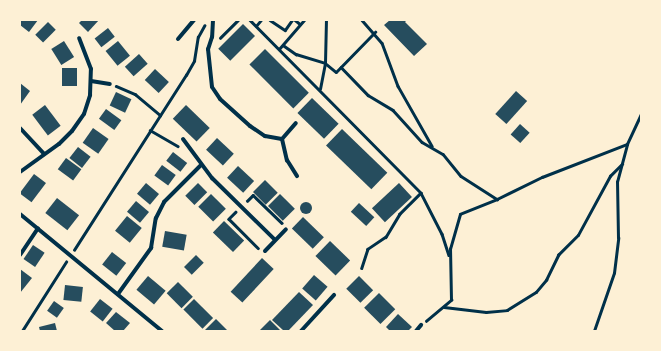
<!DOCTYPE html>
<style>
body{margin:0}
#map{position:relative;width:661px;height:351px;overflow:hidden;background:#fdf0d5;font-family:"PT Sans",sans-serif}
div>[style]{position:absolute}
.building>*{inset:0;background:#264d5e;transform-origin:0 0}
.round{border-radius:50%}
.path>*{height:2.5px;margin:-1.25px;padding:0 1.25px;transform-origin:1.25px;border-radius:1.25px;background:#003049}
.minor>*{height:4px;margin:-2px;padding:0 2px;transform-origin:2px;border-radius:2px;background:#003049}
span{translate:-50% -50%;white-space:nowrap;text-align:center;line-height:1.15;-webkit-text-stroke:3px #fdf0d5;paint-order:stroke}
.frame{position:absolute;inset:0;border:21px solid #fdf0d5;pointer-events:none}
</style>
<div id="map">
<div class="building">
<div style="clip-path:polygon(21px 20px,38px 20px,29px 32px,20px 25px)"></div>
<div style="clip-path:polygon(82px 20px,99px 20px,88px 32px,79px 23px)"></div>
<div style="clip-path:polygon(390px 20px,407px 20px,405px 22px,427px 44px,414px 56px,384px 25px)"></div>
<div style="left:48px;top:22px;width:11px;height:18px;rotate:45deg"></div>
<div style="left:243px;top:24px;width:17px;height:35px;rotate:45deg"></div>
<div style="left:108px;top:28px;width:11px;height:17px;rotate:52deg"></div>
<div style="left:64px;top:41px;width:19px;height:15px;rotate:58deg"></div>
<div style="left:118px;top:41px;width:19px;height:16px;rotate:51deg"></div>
<div style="left:265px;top:49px;width:62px;height:22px;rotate:45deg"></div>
<div style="left:139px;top:54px;width:13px;height:19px;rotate:48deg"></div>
<div style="left:62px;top:68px;width:15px;height:18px"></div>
<div style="left:155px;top:69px;width:19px;height:15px;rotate:43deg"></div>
<div style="clip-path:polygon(20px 83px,30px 91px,20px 105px)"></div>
<div style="left:516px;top:91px;width:15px;height:31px;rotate:42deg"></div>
<div style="left:116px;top:92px;width:17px;height:15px;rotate:25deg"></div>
<div style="left:312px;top:98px;width:37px;height:21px;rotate:44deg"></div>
<div style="left:45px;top:105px;width:26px;height:16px;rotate:53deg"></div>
<div style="left:186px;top:105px;width:33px;height:19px;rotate:44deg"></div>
<div style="left:106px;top:109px;width:19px;height:12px;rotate:36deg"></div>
<div style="left:520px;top:124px;width:13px;height:14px;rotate:42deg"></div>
<div style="left:93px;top:128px;width:19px;height:18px;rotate:35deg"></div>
<div style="left:342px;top:129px;width:63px;height:23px;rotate:44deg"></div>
<div style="left:217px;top:138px;width:23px;height:16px;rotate:43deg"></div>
<div style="left:78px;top:147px;width:16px;height:14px;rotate:38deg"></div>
<div style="left:173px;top:152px;width:18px;height:11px;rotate:38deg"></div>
<div style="left:66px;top:158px;width:19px;height:14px;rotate:36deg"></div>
<div style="left:162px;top:165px;width:17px;height:13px;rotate:36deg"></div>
<div style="left:238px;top:166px;width:22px;height:16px;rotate:43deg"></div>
<div style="left:34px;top:174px;width:15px;height:24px;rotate:37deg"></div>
<div style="left:265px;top:180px;width:18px;height:17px;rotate:45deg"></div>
<div style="left:146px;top:183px;width:17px;height:14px;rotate:40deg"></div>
<div style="left:198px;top:183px;width:13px;height:18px;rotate:45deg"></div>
<div style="left:399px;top:183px;width:19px;height:37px;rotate:47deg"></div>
<div style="left:211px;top:194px;width:21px;height:18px;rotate:45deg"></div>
<div style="left:280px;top:194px;width:21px;height:17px;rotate:45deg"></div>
<div style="left:57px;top:198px;width:28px;height:19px;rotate:38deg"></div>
<div style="left:136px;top:201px;width:17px;height:14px;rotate:40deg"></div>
<div class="round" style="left:300px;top:202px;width:12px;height:12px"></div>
<div style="left:359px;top:203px;width:21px;height:12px;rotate:43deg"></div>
<div style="left:127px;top:216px;width:19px;height:19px;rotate:39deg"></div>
<div style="left:303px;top:217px;width:29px;height:16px;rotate:44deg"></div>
<div style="left:224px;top:221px;width:28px;height:16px;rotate:44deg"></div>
<div style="left:165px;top:231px;width:22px;height:16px;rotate:10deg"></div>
<div style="left:330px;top:241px;width:28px;height:21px;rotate:44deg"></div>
<div style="left:33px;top:245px;width:14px;height:17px;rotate:34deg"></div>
<div style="left:112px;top:252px;width:18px;height:16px;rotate:38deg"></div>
<div style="left:196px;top:255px;width:11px;height:17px;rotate:45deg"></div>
<div style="left:262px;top:258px;width:16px;height:46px;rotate:43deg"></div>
<div style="clip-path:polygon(20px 269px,32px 278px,20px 293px)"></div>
<div style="left:314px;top:275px;width:18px;height:18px;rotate:41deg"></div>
<div style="left:148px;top:276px;width:23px;height:18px;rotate:40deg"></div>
<div style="left:359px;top:276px;width:20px;height:18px;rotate:45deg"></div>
<div style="left:178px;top:282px;width:21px;height:16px;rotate:45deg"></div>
<div style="left:65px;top:285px;width:18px;height:15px;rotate:6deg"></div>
<div style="clip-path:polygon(299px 292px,313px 305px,288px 331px,284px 331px,272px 320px)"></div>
<div style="left:379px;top:293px;width:23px;height:21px;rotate:45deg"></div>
<div style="left:100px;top:299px;width:16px;height:16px;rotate:38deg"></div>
<div style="left:194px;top:299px;width:27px;height:15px;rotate:45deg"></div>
<div style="left:54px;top:301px;width:12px;height:12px;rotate:35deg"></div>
<div style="clip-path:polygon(116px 312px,130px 323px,123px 331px,115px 331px,106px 323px)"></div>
<div style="clip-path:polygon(398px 314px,412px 327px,408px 331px,390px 331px,386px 327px)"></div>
<div style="clip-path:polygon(216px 319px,228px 331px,204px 331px)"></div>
<div style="clip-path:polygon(270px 320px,281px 331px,259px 331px)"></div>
<div style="clip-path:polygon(55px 323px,57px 331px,40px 331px,39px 327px)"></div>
</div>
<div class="path">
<div style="left:250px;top:20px;width:243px;rotate:45.3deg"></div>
<div style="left:421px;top:193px;width:30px;rotate:135deg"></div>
<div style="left:400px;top:214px;width:27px;rotate:121deg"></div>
<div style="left:386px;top:237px;width:22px;rotate:146deg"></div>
<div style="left:368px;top:249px;width:20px;rotate:108deg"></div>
<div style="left:270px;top:20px;width:18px;rotate:34deg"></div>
<div style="left:285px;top:30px;width:12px;rotate:-55deg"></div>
<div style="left:295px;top:20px;width:6px;rotate:39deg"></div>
<div style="left:362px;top:20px;width:30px;rotate:49deg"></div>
<div style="left:382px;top:43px;width:46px;rotate:69.6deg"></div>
<div style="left:398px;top:86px;width:69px;rotate:60.5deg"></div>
<div style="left:256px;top:26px;width:8px;rotate:-50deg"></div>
<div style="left:220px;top:38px;width:25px;rotate:-45deg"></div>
<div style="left:283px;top:45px;width:16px;rotate:35deg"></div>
<div style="left:296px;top:54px;width:30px;rotate:17deg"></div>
<div style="left:325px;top:63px;width:43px;rotate:-88.7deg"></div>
<div style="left:279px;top:49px;width:38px;rotate:-49deg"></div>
<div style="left:341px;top:67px;width:39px;rotate:46deg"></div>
<div style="left:368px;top:95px;width:29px;rotate:31deg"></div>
<div style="left:393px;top:110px;width:43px;rotate:47.8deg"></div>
<div style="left:422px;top:142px;width:24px;rotate:30deg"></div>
<div style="left:443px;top:154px;width:28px;rotate:51deg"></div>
<div style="left:461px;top:176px;width:43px;rotate:32.6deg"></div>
<div style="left:497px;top:199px;width:50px;rotate:-26.1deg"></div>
<div style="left:542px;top:177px;width:91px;rotate:-21.2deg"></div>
<div style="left:116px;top:86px;width:21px;rotate:23deg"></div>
<div style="left:135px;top:94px;width:33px;rotate:40deg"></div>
<div style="left:320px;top:89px;width:26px;rotate:-79deg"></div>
<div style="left:325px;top:63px;width:14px;rotate:39deg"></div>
<div style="left:336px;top:72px;width:56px;rotate:-45.7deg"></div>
<div style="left:150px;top:130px;width:32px;rotate:30deg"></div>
<div style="left:421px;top:193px;width:46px;rotate:62.9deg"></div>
<div style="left:442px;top:234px;width:22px;rotate:72deg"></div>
<div style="left:247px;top:201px;width:8px;rotate:-45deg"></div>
<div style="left:253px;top:195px;width:40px;rotate:44deg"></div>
<div style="left:236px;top:212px;width:10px;rotate:135deg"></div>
<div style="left:229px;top:219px;width:41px;rotate:45deg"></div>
<div style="left:74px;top:250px;width:208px;rotate:-57.4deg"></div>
<div style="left:186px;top:75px;width:16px;rotate:-60deg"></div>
<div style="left:194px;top:61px;width:24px;rotate:-81deg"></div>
<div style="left:198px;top:37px;width:13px;rotate:-61deg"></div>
<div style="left:444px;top:307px;width:42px;rotate:6.8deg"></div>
<div style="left:486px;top:312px;width:21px;rotate:-5deg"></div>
<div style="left:507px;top:310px;width:34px;rotate:-32deg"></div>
<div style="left:536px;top:292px;width:16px;rotate:-50deg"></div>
<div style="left:546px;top:280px;width:28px;rotate:-64deg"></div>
<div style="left:558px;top:255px;width:28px;rotate:-45deg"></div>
<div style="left:578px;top:235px;width:67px;rotate:-61.5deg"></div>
<div style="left:610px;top:176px;width:17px;rotate:-45deg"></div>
<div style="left:426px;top:321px;width:33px;rotate:-40deg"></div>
<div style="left:451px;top:300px;width:51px;rotate:-91.1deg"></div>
<div style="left:450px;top:249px;width:36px;rotate:-74deg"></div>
<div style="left:460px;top:214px;width:40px;rotate:-22deg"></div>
<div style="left:22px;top:331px;width:82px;rotate:-57.5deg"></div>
<div style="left:594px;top:331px;width:61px;rotate:-71deg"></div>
<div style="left:614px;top:273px;width:35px;rotate:-83deg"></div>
<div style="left:618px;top:238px;width:56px;rotate:-91deg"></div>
<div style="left:617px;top:182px;width:39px;rotate:-75deg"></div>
<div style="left:627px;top:144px;width:33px;rotate:-65deg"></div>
</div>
<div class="minor">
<div style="left:213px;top:20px;width:17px;rotate:93deg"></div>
<div style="left:212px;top:37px;width:13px;rotate:108deg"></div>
<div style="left:208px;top:49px;width:38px;rotate:84deg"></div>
<div style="left:212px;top:87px;width:14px;rotate:56deg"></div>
<div style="left:220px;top:99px;width:40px;rotate:42deg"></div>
<div style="left:250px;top:126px;width:18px;rotate:34deg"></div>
<div style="left:265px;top:136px;width:17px;rotate:10deg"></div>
<div style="left:282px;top:139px;width:22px;rotate:77deg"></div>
<div style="left:287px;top:160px;width:19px;rotate:58deg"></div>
<div style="left:178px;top:39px;width:25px;rotate:-50deg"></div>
<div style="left:91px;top:81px;width:19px;rotate:9deg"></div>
<div style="left:20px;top:128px;width:35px;rotate:47deg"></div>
<div style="left:183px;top:139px;width:49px;rotate:53.4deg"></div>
<div style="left:212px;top:178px;width:88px;rotate:44.5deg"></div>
<div style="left:282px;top:139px;width:21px;rotate:-49deg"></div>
<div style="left:20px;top:172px;width:48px;rotate:-35.7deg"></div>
<div style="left:59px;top:144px;width:18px;rotate:-45deg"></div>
<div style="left:72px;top:131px;width:21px;rotate:-55deg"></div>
<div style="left:84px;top:114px;width:20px;rotate:-72deg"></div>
<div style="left:90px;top:95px;width:26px;rotate:-88deg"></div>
<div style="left:91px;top:69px;width:33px;rotate:-111deg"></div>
<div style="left:20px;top:214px;width:184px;rotate:39.5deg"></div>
<div style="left:265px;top:251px;width:30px;rotate:-46deg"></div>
<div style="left:20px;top:255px;width:32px;rotate:-56deg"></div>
<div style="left:118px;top:294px;width:57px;rotate:-54.3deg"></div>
<div style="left:151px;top:248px;width:30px;rotate:-81deg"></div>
<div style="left:156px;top:218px;width:18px;rotate:-63deg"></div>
<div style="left:164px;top:202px;width:52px;rotate:-45deg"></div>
<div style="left:301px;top:331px;width:49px;rotate:-47.5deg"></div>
<div style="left:416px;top:331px;width:8px;rotate:-50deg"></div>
</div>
<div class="frame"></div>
</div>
